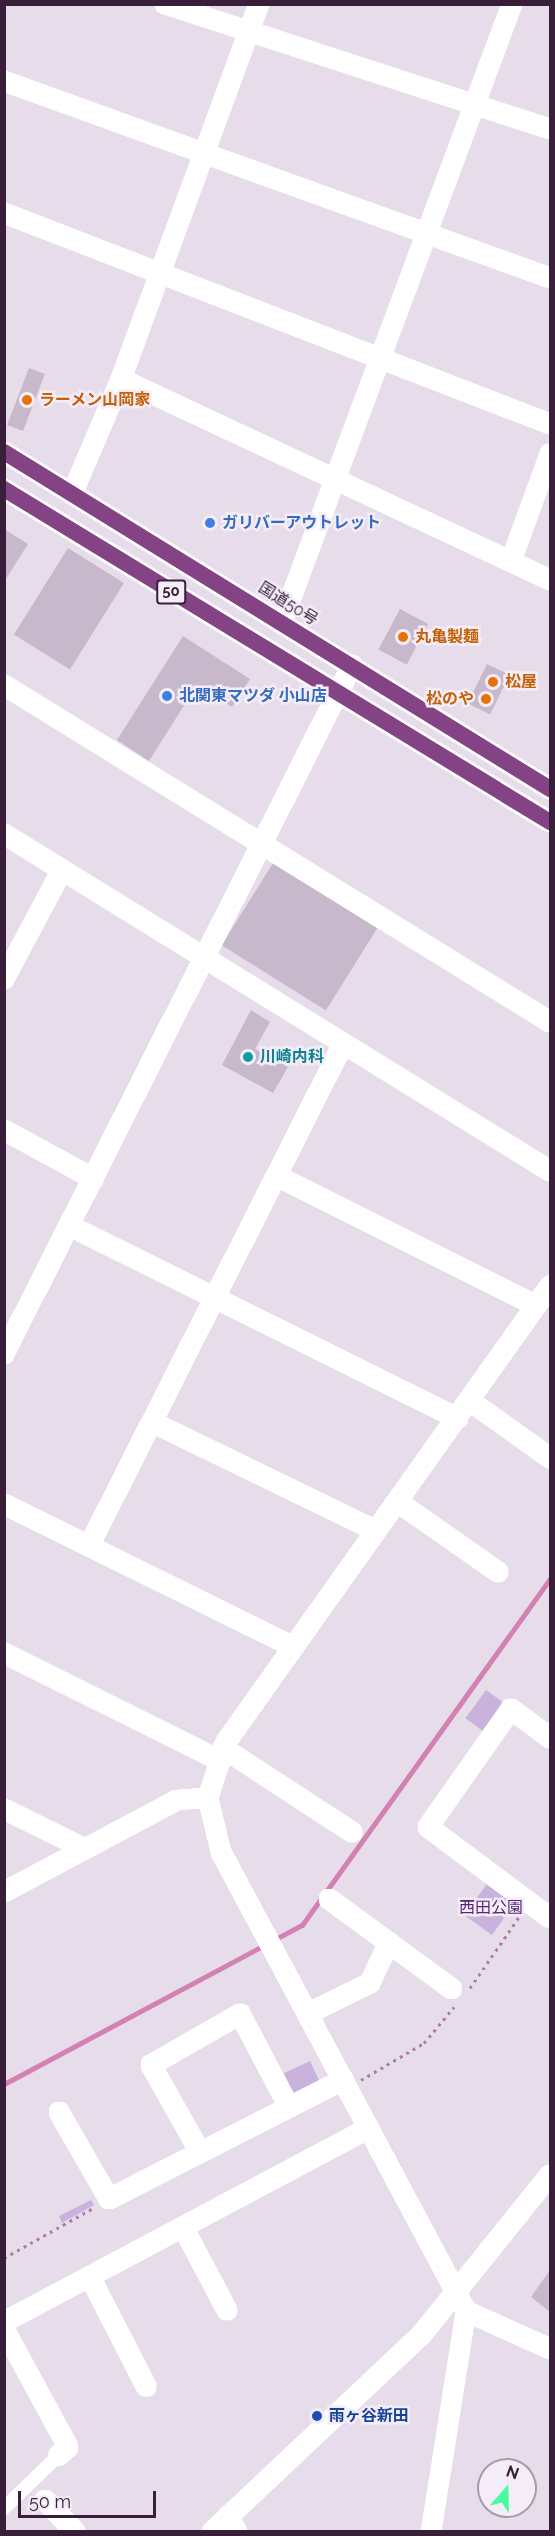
<!DOCTYPE html>
<meta charset="utf-8">
<style>
body{margin:0}
#map{position:relative;width:555px;height:2536px;overflow:hidden;background:#e7ddea;font-family:Raleway,"Noto Sans JP",sans-serif}
div>[style]{position:absolute}
.green>*{inset:0;background:#c9b3dd;transform-origin:0 0}
.stream>*{height:5px;margin:-2.5px;padding:0 2.5px;transform-origin:2.5px;border-radius:2.5px;background:#d380b2}
.building>*{inset:0;background:#c7b9cb;transform-origin:0 0}
.path>*{height:3px;margin-top:-1.5px;transform-origin:0;background:repeating-linear-gradient(90deg,#ac7bb0 0 3px,transparent 0 7.5px)}
.roads{filter:drop-shadow(2px 0 #fff) drop-shadow(-2px 0 #fff) drop-shadow(0 2px #fff) drop-shadow(0 -2px #fff)}
.service>*{height:8px;margin:-4px;padding:0 4px;transform-origin:4px;border-radius:4px;background:#fff}
.minor>*{height:16px;margin:-8px;padding:0 8px;transform-origin:8px;border-radius:8px;background:#fff}
.tertiary>*{height:16px;margin:-8px;padding:0 8px;transform-origin:8px;border-radius:8px;background:#fff}
.trunk>*{height:16px;margin:-8px;padding:0 8px;transform-origin:8px;border-radius:8px;background:#844384}
.dots>*{width:16px;height:16px;translate:-50% -50%;box-sizing:border-box;border:3px solid #f4edf7;border-radius:50%}
span{translate:-50% -50%;white-space:nowrap;text-align:center;line-height:1.15;-webkit-text-stroke:5px #f4edf7;paint-order:stroke}
.shield-label span{padding:2px 4px;background:#f4edf7;border:2px solid;border-radius:4px;-webkit-text-stroke-width:0}
.shield-label{font-size:15px;color:#391e3a;font-weight:700}
.food-label{font-size:16px;color:#c56008;font-weight:700}
.left{translate:0 -50%;text-align:left}
.right{translate:-100% -50%;text-align:right}
.shop-label{font-size:16px;color:#366cbe;font-weight:700}
.street-label{font-size:16px;color:#391e3a}
.culture-label{font-size:16px;color:#0d838f;font-weight:700}
.park-label{font-size:16px;color:#562673}
.transit-label{font-size:16px;color:#164399;font-weight:700}
.frame{position:absolute;inset:0;border:6px solid #391e3a;pointer-events:none}
.north{position:absolute;left:477px;top:2458px;width:60px;height:60px;box-sizing:border-box;background:#f4edf7;border:2px solid #a99aab;border-radius:50%;rotate:20deg;font-size:16px;font-weight:700;line-height:24px;text-align:center;color:#391e3a}
.north::after{content:'';display:block;margin:auto;width:21px;height:27px;background:#4afaa0;clip-path:polygon(50% 0,100% 100%,50% 72%,0 100%)}
.scale{position:absolute;left:18px;top:2491px;width:138px;height:27px;box-sizing:border-box;border:3px solid #391e3a;border-top:0;padding-left:8px;font-size:18px;line-height:21px;white-space:nowrap;color:#391e3a;-webkit-text-stroke:4px #f4edf7;paint-order:stroke}
</style>
<div id="map">
<div class="green">
<div style="left:486px;top:1690px;width:26px;height:35px;rotate:36deg"></div>
<div style="left:489px;top:1881px;width:34px;height:42px;rotate:36deg"></div>
<div style="left:310px;top:2061px;width:26px;height:29px;rotate:65deg"></div>
<div style="clip-path:polygon(91px 2200px,94px 2205px,62px 2223px,59px 2216px)"></div>
</div>
<div class="stream">
<div style="left:4px;top:2084px;width:338px;rotate:-28.1deg"></div>
<div style="left:302px;top:1925px;width:426px;rotate:-54.4deg"></div>
</div>
<div class="building">
<div style="left:29px;top:368px;width:17px;height:61px;rotate:21deg"></div>
<div style="clip-path:polygon(4px 529px,28px 544px,4px 582px)"></div>
<div style="left:68px;top:548px;width:66px;height:102px;rotate:32deg"></div>
<div style="left:400px;top:609px;width:32px;height:46px;rotate:28deg"></div>
<div style="clip-path:polygon(183px 636px,250px 679px,232px 707px,197px 685px,149px 761px,117px 740px)"></div>
<div style="left:487px;top:664px;width:25px;height:44px;rotate:26deg"></div>
<div style="left:273px;top:863px;width:123px;height:97px;rotate:32deg"></div>
<div style="clip-path:polygon(251px 1010px,270px 1022px,255px 1049px,288px 1067px,273px 1093px,222px 1065px)"></div>
<div style="clip-path:polygon(550px 2270px,550px 2312px,531px 2297px)"></div>
</div>
<div class="path">
<div style="left:470px;top:1988px;width:86px;rotate:-55.4deg"></div>
<div style="left:361px;top:2080px;width:73px;rotate:-30.4deg"></div>
<div style="left:424px;top:2043px;width:47px;rotate:-50.2deg"></div>
<div style="left:4px;top:2258px;width:104px;rotate:-29.3deg"></div>
</div>
<div class="roads">
<div class="service">
<div style="left:4px;top:2508px;width:75px;rotate:-43.9deg"></div>
</div>
<div class="minor">
<div style="left:165px;top:4px;width:405px;rotate:18deg"></div>
<div style="left:4px;top:81px;width:580px;rotate:19.84deg"></div>
<div style="left:4px;top:213px;width:585px;rotate:21.13deg"></div>
<div style="left:121px;top:379px;width:474px;rotate:25.1deg"></div>
<div style="left:72px;top:494px;width:125px;rotate:-66.9deg"></div>
<div style="left:121px;top:379px;width:400px;rotate:-69.8deg"></div>
<div style="left:511px;top:561px;width:114px;rotate:-70deg"></div>
<div style="left:282px;top:622px;width:659px;rotate:-69.59deg"></div>
<div style="left:4px;top:685px;width:642px;rotate:31.68deg"></div>
<div style="left:4px;top:834px;width:642px;rotate:31.68deg"></div>
<div style="left:4px;top:979px;width:123px;rotate:-62deg"></div>
<div style="left:4px;top:1130px;width:102px;rotate:28.6deg"></div>
<div style="left:277px;top:1176px;width:288px;rotate:26.6deg"></div>
<div style="left:70px;top:1226px;width:433px;rotate:26.4deg"></div>
<div style="left:470px;top:1401px;width:98px;rotate:35.5deg"></div>
<div style="left:152px;top:1422px;width:249px;rotate:25.9deg"></div>
<div style="left:398px;top:1502px;width:122px;rotate:35deg"></div>
<div style="left:4px;top:1504px;width:322px;rotate:26.3deg"></div>
<div style="left:89px;top:1546px;width:563px;rotate:-63.16deg"></div>
<div style="left:4px;top:1653px;width:238px;rotate:26.5deg"></div>
<div style="left:550px;top:1738px;width:49px;rotate:-143.4deg"></div>
<div style="left:511px;top:1709px;width:144px;rotate:125.1deg"></div>
<div style="left:428px;top:1827px;width:152px;rotate:36.7deg"></div>
<div style="left:223px;top:1748px;width:154px;rotate:33.1deg"></div>
<div style="left:4px;top:1809px;width:90px;rotate:26.3deg"></div>
<div style="left:4px;top:1892px;width:196px;rotate:-28deg"></div>
<div style="left:177px;top:1800px;width:31px;rotate:-4deg"></div>
<div style="left:329px;top:1899px;width:152px;rotate:36.2deg"></div>
<div style="left:307px;top:2014px;width:70px;rotate:-26.2deg"></div>
<div style="left:370px;top:1983px;width:45px;rotate:-65.1deg"></div>
<div style="left:59px;top:2112px;width:100px;rotate:60.1deg"></div>
<div style="left:109px;top:2199px;width:263px;rotate:-27deg"></div>
<div style="left:200px;top:2152px;width:100px;rotate:-119.4deg"></div>
<div style="left:151px;top:2065px;width:103px;rotate:-29.8deg"></div>
<div style="left:240px;top:2014px;width:105px;rotate:62.2deg"></div>
<div style="left:183px;top:2227px;width:94px;rotate:62.1deg"></div>
<div style="left:90px;top:2277px;width:123px;rotate:62.8deg"></div>
<div style="left:466px;top:2311px;width:92px;rotate:24.3deg"></div>
<div style="left:4px;top:2322px;width:413px;rotate:-28deg"></div>
<div style="left:4px;top:2329px;width:134px;rotate:61.5deg"></div>
<div style="left:68px;top:2447px;width:13px;rotate:138deg"></div>
<div style="left:45px;top:2500px;width:44px;rotate:46.8deg"></div>
<div style="left:228px;top:2516px;width:18px;rotate:61deg"></div>
<div style="left:431px;top:2532px;width:224px;rotate:-81deg"></div>
<div style="left:466px;top:2311px;width:520px;rotate:-118.09deg"></div>
<div style="left:221px;top:1852px;width:56px;rotate:-103.5deg"></div>
<div style="left:208px;top:1798px;width:59px;rotate:-72.2deg"></div>
<div style="left:226px;top:1742px;width:559px;rotate:-54.61deg"></div>
</div>
<div class="tertiary">
<div style="left:4px;top:1354px;width:772px;rotate:-63.2deg"></div>
<div style="left:212px;top:2532px;width:289px;rotate:-43.3deg"></div>
<div style="left:422px;top:2334px;width:204px;rotate:-51.2deg"></div>
</div>
<div class="trunk">
<div style="left:4px;top:452px;width:642px;rotate:31.68deg"></div>
<div style="left:4px;top:489px;width:640px;rotate:31.38deg"></div>
</div>
</div>
<div class="dots">
<div style="left:27px;top:400px;background:#e8710a"></div>
<div style="left:210px;top:523px;background:#3f7fe0"></div>
<div style="left:403px;top:637px;background:#e8710a"></div>
<div style="left:493px;top:682px;background:#e8710a"></div>
<div style="left:167px;top:696px;background:#3f7fe0"></div>
<div style="left:486px;top:699px;background:#e8710a"></div>
<div style="left:248px;top:1057px;background:#0f9aa8"></div>
<div style="left:317px;top:2416px;background:#1a4fb4"></div>
</div>
<div class="shield-label">
<span style="left:171px;top:592px">50</span>
</div>
<div class="food-label">
<span class="left" style="left:39px;top:400px">ラーメン山岡家</span>
<span class="left" style="left:415px;top:637px">丸亀製麺</span>
<span class="left" style="left:505px;top:682px">松屋</span>
<span class="right" style="left:474px;top:699px">松のや</span>
</div>
<div class="shop-label">
<span class="left" style="left:222px;top:523px">ガリバーアウトレット</span>
<span class="left" style="left:179px;top:696px">北関東マツダ 小山店</span>
</div>
<div class="street-label">
<span style="left:288px;top:604px;rotate:32deg">国道50号</span>
</div>
<div class="culture-label">
<span class="left" style="left:260px;top:1057px">川崎内科</span>
</div>
<div class="park-label">
<span style="left:491px;top:1908px">西田公園</span>
</div>
<div class="transit-label">
<span class="left" style="left:329px;top:2416px">雨ヶ谷新田</span>
</div>
<div class="frame"></div>
<div class="north">N</div>
<div class="scale">50 m</div>
</div>
